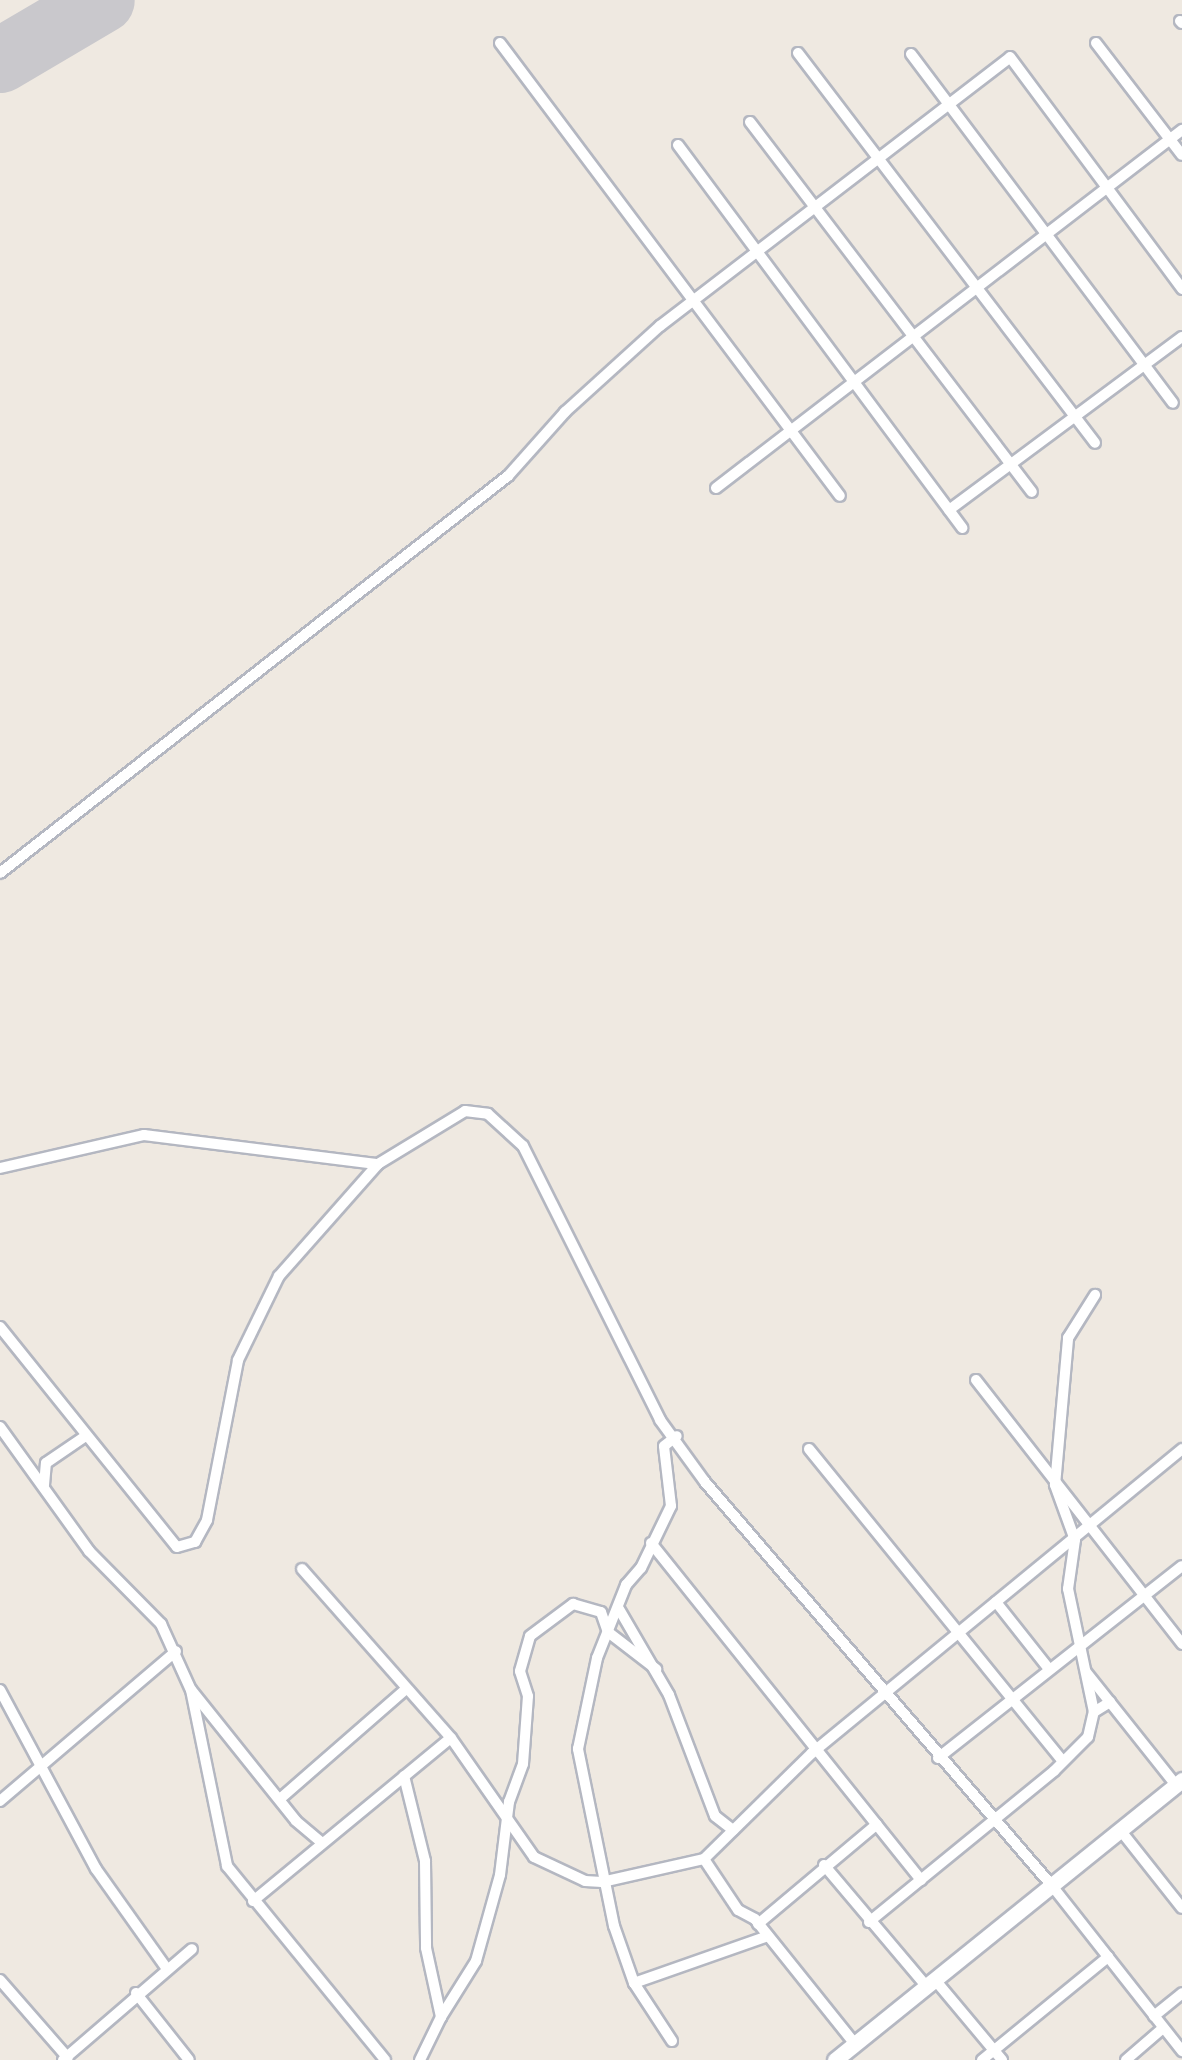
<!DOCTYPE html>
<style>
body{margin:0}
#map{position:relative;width:1182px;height:2060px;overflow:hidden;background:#efe9e1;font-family:Arial,sans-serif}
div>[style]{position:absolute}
.runway>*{height:65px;margin:-32.5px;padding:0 32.5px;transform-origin:32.5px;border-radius:32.5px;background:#c9c8cc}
.roads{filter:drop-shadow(2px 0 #b4b7c1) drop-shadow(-2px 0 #b4b7c1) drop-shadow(0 2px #b4b7c1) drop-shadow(0 -2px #b4b7c1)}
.street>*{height:10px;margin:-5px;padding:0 5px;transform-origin:5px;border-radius:5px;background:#fff}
.secondary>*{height:15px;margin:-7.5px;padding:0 7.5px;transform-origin:7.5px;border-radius:7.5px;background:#fff}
span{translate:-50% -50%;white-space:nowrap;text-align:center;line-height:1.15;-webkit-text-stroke:8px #fff;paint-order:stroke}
</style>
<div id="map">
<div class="runway">
<div style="left:0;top:60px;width:118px;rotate:-30.5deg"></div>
</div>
<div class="roads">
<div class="street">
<div style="left:1180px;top:21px;width:3px;rotate:45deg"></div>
<div style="left:500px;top:43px;width:566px;rotate:53.11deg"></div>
<div style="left:1096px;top:43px;width:141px;rotate:52.5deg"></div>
<div style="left:798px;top:53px;width:490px;rotate:52.7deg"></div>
<div style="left:911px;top:54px;width:436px;rotate:53.1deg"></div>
<div style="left:750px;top:122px;width:465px;rotate:52.7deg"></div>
<div style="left:678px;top:145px;width:477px;rotate:53.4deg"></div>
<div style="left:716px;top:488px;width:588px;rotate:-37.53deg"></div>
<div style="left:949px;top:510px;width:290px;rotate:-36.6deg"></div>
<div style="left:0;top:873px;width:645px;rotate:-38.01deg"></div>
<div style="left:508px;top:476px;width:86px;rotate:-48.3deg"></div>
<div style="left:565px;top:412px;width:128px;rotate:-42.2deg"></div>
<div style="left:660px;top:326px;width:441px;rotate:-37.5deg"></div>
<div style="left:1010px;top:57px;width:289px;rotate:53.4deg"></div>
<div style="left:0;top:1168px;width:148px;rotate:-12.9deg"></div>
<div style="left:144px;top:1135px;width:236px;rotate:7.1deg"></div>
<div style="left:378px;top:1164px;width:102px;rotate:-31.3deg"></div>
<div style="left:465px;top:1111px;width:23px;rotate:7deg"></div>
<div style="left:488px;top:1114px;width:47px;rotate:42.4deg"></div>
<div style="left:523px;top:1146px;width:306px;rotate:63.4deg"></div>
<div style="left:660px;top:1420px;width:77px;rotate:54deg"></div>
<div style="left:705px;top:1482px;width:534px;rotate:49.33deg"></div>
<div style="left:1053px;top:1887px;width:209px;rotate:51.8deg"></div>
<div style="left:0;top:1327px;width:282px;rotate:51.2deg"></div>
<div style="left:177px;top:1547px;width:19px;rotate:-16deg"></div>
<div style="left:195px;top:1542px;width:25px;rotate:-61deg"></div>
<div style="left:207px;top:1520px;width:163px;rotate:-79deg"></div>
<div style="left:238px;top:1360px;width:93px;rotate:-64deg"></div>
<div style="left:279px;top:1276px;width:149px;rotate:-48.5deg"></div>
<div style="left:976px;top:1380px;width:335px;rotate:52deg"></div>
<div style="left:0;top:1427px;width:153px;rotate:54.3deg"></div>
<div style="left:89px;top:1551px;width:103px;rotate:45.4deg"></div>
<div style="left:161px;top:1624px;width:72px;rotate:65.6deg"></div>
<div style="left:191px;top:1690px;width:180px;rotate:78.4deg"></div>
<div style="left:227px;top:1866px;width:250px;rotate:50.8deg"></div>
<div style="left:809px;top:1449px;width:402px;rotate:50.9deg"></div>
<div style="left:44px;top:1485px;width:22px;rotate:-85deg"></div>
<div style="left:46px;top:1463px;width:46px;rotate:-34.4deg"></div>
<div style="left:651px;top:1543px;width:432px;rotate:51.3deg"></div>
<div style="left:302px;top:1569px;width:225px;rotate:48.6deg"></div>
<div style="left:451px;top:1738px;width:145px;rotate:55.1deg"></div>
<div style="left:534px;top:1857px;width:56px;rotate:25.2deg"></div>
<div style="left:585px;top:1881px;width:17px;rotate:3deg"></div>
<div style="left:602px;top:1882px;width:105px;rotate:-12.7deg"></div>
<div style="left:996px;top:1602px;width:85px;rotate:51.7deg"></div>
<div style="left:619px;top:1609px;width:99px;rotate:59.8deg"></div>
<div style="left:669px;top:1695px;width:129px;rotate:69.2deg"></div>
<div style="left:715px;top:1816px;width:23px;rotate:38deg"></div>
<div style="left:1086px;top:1672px;width:144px;rotate:51.5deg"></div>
<div style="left:0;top:1690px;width:203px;rotate:61.8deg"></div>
<div style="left:96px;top:1869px;width:123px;rotate:54.6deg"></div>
<div style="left:192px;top:1691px;width:166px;rotate:51.3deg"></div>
<div style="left:296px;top:1821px;width:33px;rotate:40deg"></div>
<div style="left:1094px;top:1712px;width:126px;rotate:-101.9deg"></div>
<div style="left:1068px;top:1589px;width:49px;rotate:-81.9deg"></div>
<div style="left:1075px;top:1540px;width:59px;rotate:-110deg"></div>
<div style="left:1055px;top:1485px;width:148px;rotate:-84.9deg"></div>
<div style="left:1068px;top:1338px;width:51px;rotate:-57.9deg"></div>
<div style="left:938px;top:1758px;width:310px;rotate:-38.2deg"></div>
<div style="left:404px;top:1776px;width:88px;rotate:76.1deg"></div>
<div style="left:425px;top:1861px;width:87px;rotate:89.3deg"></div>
<div style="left:426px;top:1948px;width:71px;rotate:77.7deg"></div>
<div style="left:441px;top:2017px;width:48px;rotate:116deg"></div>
<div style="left:281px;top:1798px;width:164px;rotate:-41.1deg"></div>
<div style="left:0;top:1801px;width:231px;rotate:-40.4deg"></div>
<div style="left:1121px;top:1831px;width:98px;rotate:51.6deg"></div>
<div style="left:824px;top:1865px;width:161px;rotate:49.8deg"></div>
<div style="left:253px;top:1901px;width:256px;rotate:-39.5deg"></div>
<div style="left:869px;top:1922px;width:239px;rotate:-39.2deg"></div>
<div style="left:1054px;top:1771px;width:48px;rotate:-45deg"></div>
<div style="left:1088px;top:1737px;width:26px;rotate:-77deg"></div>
<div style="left:1094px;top:1712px;width:19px;rotate:-32deg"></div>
<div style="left:758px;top:1924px;width:155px;rotate:-40deg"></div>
<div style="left:0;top:1980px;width:103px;rotate:48.9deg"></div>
<div style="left:936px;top:1981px;width:103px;rotate:50.1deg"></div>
<div style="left:634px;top:1983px;width:142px;rotate:-19.3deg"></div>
<div style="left:136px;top:1993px;width:85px;rotate:51.7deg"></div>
<div style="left:1154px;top:2016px;width:36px;rotate:-39deg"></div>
<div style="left:441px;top:2017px;width:66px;rotate:-58deg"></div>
<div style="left:476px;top:1961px;width:89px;rotate:-74.4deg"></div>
<div style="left:500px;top:1875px;width:74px;rotate:-83deg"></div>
<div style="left:509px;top:1802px;width:40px;rotate:-69.8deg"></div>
<div style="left:523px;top:1764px;width:68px;rotate:-85.8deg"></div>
<div style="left:528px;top:1696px;width:26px;rotate:-108deg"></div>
<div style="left:520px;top:1671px;width:36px;rotate:-74deg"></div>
<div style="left:530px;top:1636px;width:54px;rotate:-36.7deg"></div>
<div style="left:573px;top:1604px;width:29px;rotate:16deg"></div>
<div style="left:601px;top:1612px;width:21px;rotate:71deg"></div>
<div style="left:608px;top:1632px;width:61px;rotate:37.6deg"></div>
<div style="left:672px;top:2041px;width:69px;rotate:-123.2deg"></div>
<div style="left:634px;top:1983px;width:60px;rotate:-109.3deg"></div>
<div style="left:614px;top:1926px;width:181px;rotate:-101.5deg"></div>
<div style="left:578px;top:1749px;width:93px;rotate:-78.2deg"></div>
<div style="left:597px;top:1658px;width:79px;rotate:-68.3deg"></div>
<div style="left:626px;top:1585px;width:23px;rotate:-49deg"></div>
<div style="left:641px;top:1568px;width:69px;rotate:-64.2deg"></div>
<div style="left:671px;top:1506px;width:60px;rotate:-96.7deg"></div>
<div style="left:664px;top:1446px;width:16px;rotate:-38deg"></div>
<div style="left:855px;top:2044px;width:160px;rotate:-128.7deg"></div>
<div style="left:755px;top:1919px;width:19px;rotate:-152deg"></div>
<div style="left:738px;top:1910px;width:61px;rotate:-123.7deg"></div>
<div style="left:704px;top:1859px;width:151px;rotate:-44.5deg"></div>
<div style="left:812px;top:1753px;width:479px;rotate:-39.4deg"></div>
<div style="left:63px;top:2060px;width:170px;rotate:-40.7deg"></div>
<div style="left:982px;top:2060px;width:163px;rotate:-39.3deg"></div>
<div style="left:1126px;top:2060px;width:49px;rotate:-40.9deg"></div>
</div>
<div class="secondary">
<div style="left:835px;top:2060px;width:446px;rotate:-38.9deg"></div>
</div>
</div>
</div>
